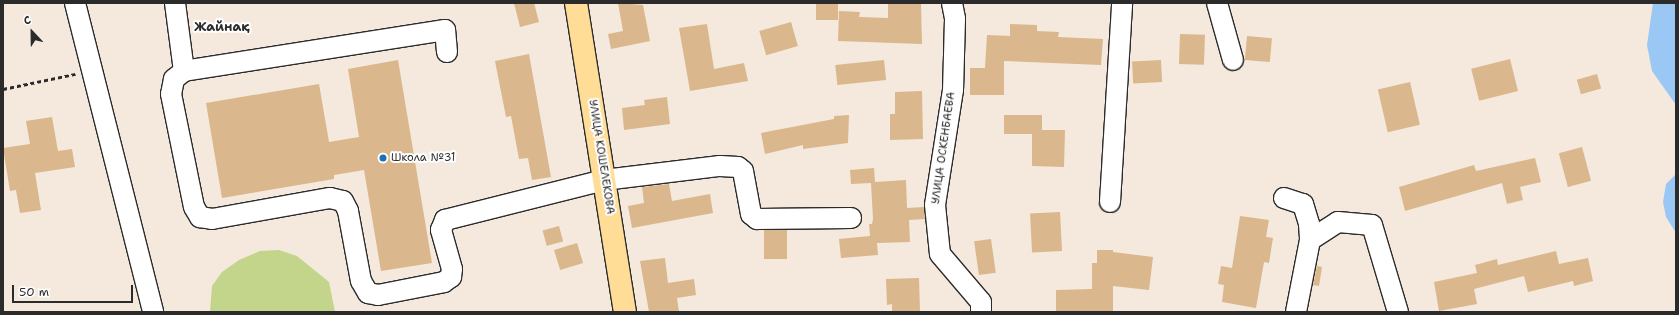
<!DOCTYPE html>
<meta charset="utf-8">
<style>
body{margin:0}
#map{position:relative;width:1679px;height:315px;overflow:hidden;background:#f4e9dc;font-family:"Shantell Sans",sans-serif}
div>[style]{position:absolute}
.green>*{inset:0;background:#c3d58a}
.water>*{inset:0;background:#9bc7f5}
.building>*{inset:0;background:#dab78c;transform-origin:0 0}
.path>*{height:2.5px;margin-top:-1.25px;transform-origin:0;background:repeating-linear-gradient(90deg,#2b2b2b 0 4px,transparent 0 7px)}
.roads{filter:drop-shadow(1px 0 #2b2b2b) drop-shadow(-1px 0 #2b2b2b) drop-shadow(0 1px #2b2b2b) drop-shadow(0 -1px #2b2b2b)}
.minor>*{height:20px;margin:-10px;padding:0 10px;transform-origin:10px;border-radius:10px;background:#fff}
.major>*{height:22px;margin:-11px;padding:0 11px;transform-origin:11px;border-radius:11px;background:#ffdd96}
.dots>*{width:11px;height:11px;translate:-50% -50%;box-sizing:border-box;border:2px solid #fff;border-radius:50%}
span{translate:-50% -50%;white-space:nowrap;text-align:center;line-height:1.15;-webkit-text-stroke:4px #fff;paint-order:stroke}
.street-label{font-size:11px;color:#2b2b2b}
.poi-label{font-size:11px;color:#2b2b2b}
.left{translate:0 -50%;text-align:left}
.quarter-label{font-size:13px;color:#2b2b2b;font-weight:700}
.frame{position:absolute;inset:0;border:4px solid #2b2b2b;pointer-events:none}
.north{position:absolute;left:12px;top:12px;width:40px;height:40px;-webkit-text-stroke:3px #fff;paint-order:stroke;rotate:338deg;font-size:11px;font-weight:700;line-height:16px;text-align:center;color:#2b2b2b}
.north::after{content:'';display:block;margin:auto;width:14px;height:18px;background:#2b2b2b;clip-path:polygon(50% 0,100% 100%,50% 72%,0 100%)}
.scale{position:absolute;left:12px;top:285px;width:121px;height:18px;box-sizing:border-box;border:2px solid #2b2b2b;border-top:0;padding-left:5px;font-size:12px;line-height:14px;white-space:nowrap;color:#2b2b2b;-webkit-text-stroke:3px #fff;paint-order:stroke}
</style>
<div id="map">
<div class="green">
<div style="clip-path:polygon(279px 250px,297px 256px,329px 282px,335px 312px,210px 312px,212px 286px,222px 272px,239px 260px,260px 251px)"></div>
</div>
<div class="water">
<div style="clip-path:polygon(1653px 3px,1676px 3px,1676px 105px,1652px 71px,1647px 45px)"></div>
<div style="clip-path:polygon(1676px 174px,1676px 233px,1666px 217px,1663px 202px,1666px 184px)"></div>
</div>
<div class="building">
<div style="clip-path:polygon(514px 3px,534px 3px,539px 22px,520px 27px)"></div>
<div style="clip-path:polygon(618px 3px,643px 5px,650px 41px,611px 49px,608px 34px,623px 31px)"></div>
<div style="left:816px;top:3px;width:22px;height:17px"></div>
<div style="clip-path:polygon(888px 3px,921px 3px,922px 44px,838px 41px,839px 11px,860px 12px,859px 17px,888px 18px)"></div>
<div style="left:791px;top:22px;width:25px;height:33px;rotate:74deg"></div>
<div style="clip-path:polygon(707px 24px,714px 69px,744px 63px,748px 81px,690px 91px,679px 28px)"></div>
<div style="clip-path:polygon(1010px 24px,1037px 25px,1037px 31px,1059px 32px,1058px 37px,1103px 39px,1101px 65px,1004px 61px,1004px 95px,970px 95px,970px 68px,985px 68px,987px 35px,1010px 36px)"></div>
<div style="left:1180px;top:34px;width:25px;height:30px;rotate:2deg"></div>
<div style="left:1247px;top:36px;width:25px;height:24px;rotate:5deg"></div>
<div style="clip-path:polygon(529px 54px,551px 177px,532px 180px,528px 158px,519px 159px,511px 116px,506px 117px,495px 61px)"></div>
<div style="left:1510px;top:59px;width:33px;height:40px;rotate:76deg"></div>
<div style="clip-path:polygon(398px 60px,432px 263px,381px 271px,364px 170px,334px 175px,334px 179px,222px 198px,206px 103px,319px 84px,329px 142px,359px 137px,348px 69px)"></div>
<div style="left:884px;top:60px;width:20px;height:49px;rotate:84deg"></div>
<div style="left:1161px;top:60px;width:22px;height:29px;rotate:87deg"></div>
<div style="left:1597px;top:74px;width:15px;height:21px;rotate:74deg"></div>
<div style="left:1410px;top:82px;width:44px;height:33px;rotate:77deg"></div>
<div style="clip-path:polygon(922px 91px,923px 139px,890px 140px,890px 114px,895px 114px,895px 92px)"></div>
<div style="clip-path:polygon(667px 97px,670px 124px,624px 130px,622px 108px,645px 105px,644px 100px)"></div>
<div style="clip-path:polygon(849px 115px,848px 143px,803px 149px,803px 145px,765px 154px,761px 133px,834px 119px,834px 116px)"></div>
<div style="clip-path:polygon(1004px 115px,1042px 115px,1042px 130px,1065px 130px,1064px 167px,1032px 166px,1032px 134px,1004px 134px)"></div>
<div style="clip-path:polygon(52px 117px,58px 151px,72px 149px,75px 167px,35px 173px,41px 210px,20px 213px,16px 190px,10px 191px,3px 148px,30px 144px,26px 121px)"></div>
<div style="left:1582px;top:147px;width:35px;height:24px;rotate:75deg"></div>
<div style="clip-path:polygon(1535px 158px,1541px 182px,1520px 187px,1523px 200px,1507px 204px,1502px 183px,1405px 211px,1399px 187px,1474px 165px,1476px 171px)"></div>
<div style="clip-path:polygon(874px 168px,875px 182px,906px 180px,907px 208px,924px 207px,925px 219px,909px 220px,910px 242px,877px 243px,878px 255px,841px 258px,839px 239px,870px 236px,869px 224px,872px 224px,873px 219px,871px 183px,851px 184px,850px 170px)"></div>
<div style="clip-path:polygon(669px 184px,672px 201px,710px 194px,713px 213px,632px 228px,628px 206px,644px 203px,642px 187px)"></div>
<div style="left:1060px;top:212px;width:39px;height:30px;rotate:87deg"></div>
<div style="clip-path:polygon(1240px 216px,1269px 220px,1266px 237px,1273px 238px,1269px 263px,1264px 262px,1256px 308px,1222px 302px,1224px 285px,1218px 284px,1221px 266px,1232px 268px)"></div>
<div style="left:559px;top:226px;width:16px;height:17px;rotate:75deg"></div>
<div style="left:764px;top:230px;width:23px;height:29px"></div>
<div style="left:991px;top:239px;width:34px;height:17px;rotate:82deg"></div>
<div style="left:577px;top:243px;width:21px;height:24px;rotate:73deg"></div>
<div style="clip-path:polygon(1097px 250px,1113px 250px,1113px 252px,1153px 257px,1149px 290px,1113px 286px,1113px 312px,1056px 312px,1056px 290px,1092px 289px,1092px 263px,1097px 263px)"></div>
<div style="clip-path:polygon(1556px 251px,1559px 264px,1588px 258px,1593px 281px,1574px 286px,1573px 281px,1528px 292px,1524px 276px,1474px 289px,1477px 304px,1439px 311px,1434px 282px,1477px 273px,1475px 265px,1497px 259px,1498px 265px)"></div>
<div style="clip-path:polygon(665px 258px,668px 283px,694px 279px,696px 295px,677px 298px,679px 312px,649px 312px,640px 261px)"></div>
<div style="clip-path:polygon(1317px 266px,1322px 267px,1319px 286px,1313px 285px)"></div>
<div style="clip-path:polygon(919px 278px,920px 312px,892px 312px,892px 304px,887px 305px,886px 279px)"></div>
</div>
<div class="path">
<div style="left:3px;top:89px;width:74px;rotate:-11.8deg"></div>
</div>
<div class="roads">
<div class="minor">
<div style="left:75px;top:3px;width:319px;rotate:75.8deg"></div>
<div style="left:175px;top:3px;width:69px;rotate:82.5deg"></div>
<div style="left:952px;top:3px;width:16px;rotate:79deg"></div>
<div style="left:955px;top:19px;width:71px;rotate:91.6deg"></div>
<div style="left:953px;top:90px;width:116px;rotate:98.9deg"></div>
<div style="left:935px;top:205px;width:49px;rotate:84.2deg"></div>
<div style="left:940px;top:254px;width:63px;rotate:49.5deg"></div>
<div style="left:981px;top:302px;width:10px;rotate:90deg"></div>
<div style="left:1217px;top:3px;width:59px;rotate:74.3deg"></div>
<div style="left:447px;top:52px;width:22px;rotate:-95deg"></div>
<div style="left:445px;top:30px;width:264px;rotate:171.1deg"></div>
<div style="left:184px;top:71px;width:13px;rotate:141deg"></div>
<div style="left:174px;top:79px;width:15px;rotate:101deg"></div>
<div style="left:171px;top:94px;width:115px;rotate:78.5deg"></div>
<div style="left:194px;top:207px;width:12px;rotate:59deg"></div>
<div style="left:200px;top:217px;width:12px;rotate:9deg"></div>
<div style="left:212px;top:219px;width:120px;rotate:-10.1deg"></div>
<div style="left:330px;top:198px;width:13px;rotate:13deg"></div>
<div style="left:343px;top:201px;width:11px;rotate:63deg"></div>
<div style="left:348px;top:211px;width:71px;rotate:79.5deg"></div>
<div style="left:361px;top:281px;width:14px;rotate:60deg"></div>
<div style="left:368px;top:293px;width:10px;rotate:11deg"></div>
<div style="left:378px;top:295px;width:67px;rotate:-11.1deg"></div>
<div style="left:444px;top:282px;width:9px;rotate:-36deg"></div>
<div style="left:451px;top:277px;width:8px;rotate:-83deg"></div>
<div style="left:452px;top:269px;width:41px;rotate:-105.8deg"></div>
<div style="left:441px;top:230px;width:11px;rotate:-68deg"></div>
<div style="left:445px;top:220px;width:164px;rotate:-14.1deg"></div>
<div style="left:604px;top:180px;width:117px;rotate:-6.9deg"></div>
<div style="left:720px;top:166px;width:18px;rotate:3deg"></div>
<div style="left:738px;top:167px;width:6px;rotate:39deg"></div>
<div style="left:743px;top:171px;width:44px;rotate:79.5deg"></div>
<div style="left:751px;top:214px;width:8px;rotate:40deg"></div>
<div style="left:757px;top:219px;width:94px;rotate:-0.6deg"></div>
<div style="left:1284px;top:198px;width:20px;rotate:18deg"></div>
<div style="left:1303px;top:204px;width:21px;rotate:73deg"></div>
<div style="left:1309px;top:224px;width:16px;rotate:86deg"></div>
<div style="left:1310px;top:240px;width:73px;rotate:101deg"></div>
<div style="left:1110px;top:202px;width:199px;rotate:-86.5deg"></div>
<div style="left:1310px;top:240px;width:33px;rotate:-33deg"></div>
<div style="left:1338px;top:222px;width:34px;rotate:5deg"></div>
<div style="left:1372px;top:225px;width:91px;rotate:73.4deg"></div>
</div>
<div class="major">
<div style="left:576px;top:3px;width:313px;rotate:81deg"></div>
</div>
</div>
<div class="dots">
<div style="left:383px;top:158px;background:#1f6fb2"></div>
</div>
<div class="street-label">
<span style="left:944px;top:148px;rotate:-82deg">УЛИЦА ОСКЕНБАЕВА</span>
<span style="left:601px;top:157px;rotate:81deg">УЛИЦА КОШЕЛЕКОВА</span>
</div>
<div class="poi-label">
<span class="left" style="left:391px;top:158px">Школа №31</span>
</div>
<div class="quarter-label">
<span style="left:222px;top:27px">Жайнақ</span>
</div>
<div class="frame"></div>
<div class="north">С</div>
<div class="scale">50 m</div>
</div>
